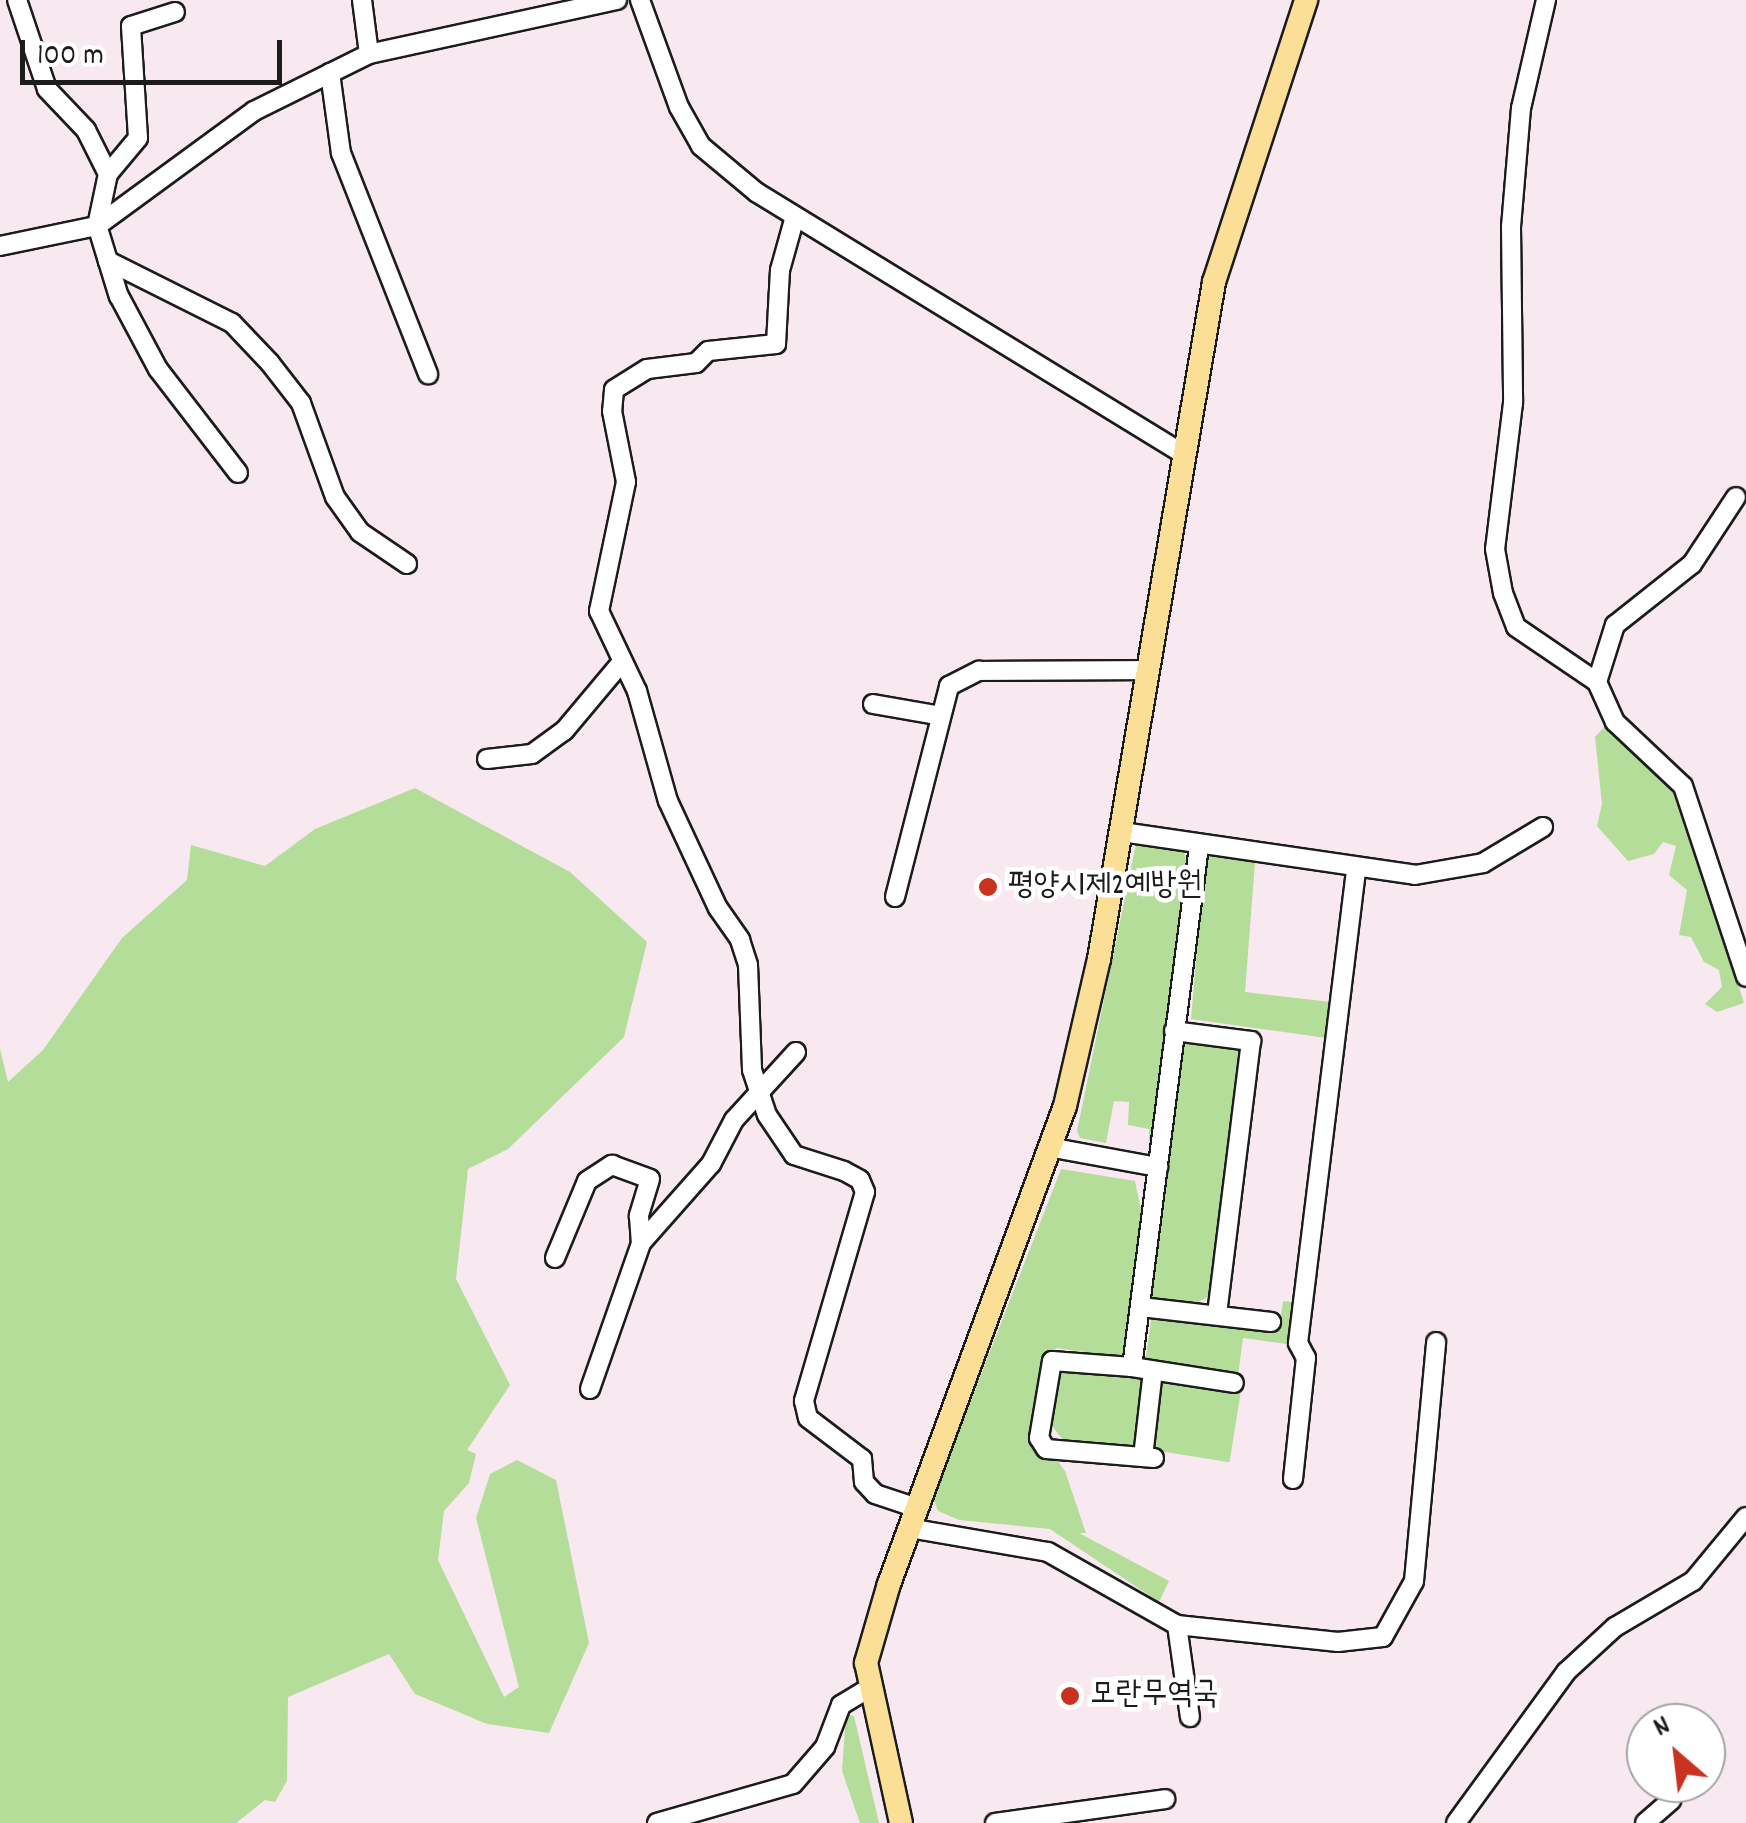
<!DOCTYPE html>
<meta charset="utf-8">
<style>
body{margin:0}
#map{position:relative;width:1746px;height:1823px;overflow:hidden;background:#f8e8f0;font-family:Dekko,"Poor Story",sans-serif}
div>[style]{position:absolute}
.green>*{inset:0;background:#b4dd99;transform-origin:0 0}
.roads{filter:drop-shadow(2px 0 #1c1c1c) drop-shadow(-2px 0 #1c1c1c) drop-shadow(0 2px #1c1c1c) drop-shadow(0 -2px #1c1c1c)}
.minor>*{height:18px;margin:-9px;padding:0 9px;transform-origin:9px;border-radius:9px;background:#fff}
.major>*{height:22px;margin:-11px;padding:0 11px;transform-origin:11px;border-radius:11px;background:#fbdf96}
.dots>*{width:28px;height:28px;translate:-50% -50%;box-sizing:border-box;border:5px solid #fff;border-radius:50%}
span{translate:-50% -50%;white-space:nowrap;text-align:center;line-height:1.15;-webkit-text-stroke:9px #fff;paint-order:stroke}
.poi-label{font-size:32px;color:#1c1c1c}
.left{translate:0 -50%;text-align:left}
.north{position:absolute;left:1626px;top:1703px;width:100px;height:100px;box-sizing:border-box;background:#fff;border:2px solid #a4a4a4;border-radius:50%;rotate:332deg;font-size:28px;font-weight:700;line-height:40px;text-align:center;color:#1c1c1c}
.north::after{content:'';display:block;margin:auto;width:35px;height:45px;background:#c8321e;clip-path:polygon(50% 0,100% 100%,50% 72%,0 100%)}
.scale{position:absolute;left:20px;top:40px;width:262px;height:45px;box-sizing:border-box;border:5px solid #1c1c1c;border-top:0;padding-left:12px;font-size:30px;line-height:35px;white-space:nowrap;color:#1c1c1c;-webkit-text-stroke:8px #fff;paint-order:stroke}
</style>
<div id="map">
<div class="green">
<div style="clip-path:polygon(1606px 725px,1682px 802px,1744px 1003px,1717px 1012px,1705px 1004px,1722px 987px,1719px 970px,1704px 962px,1691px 937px,1679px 935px,1687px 890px,1669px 875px,1676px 846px,1663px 842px,1654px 854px,1628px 861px,1597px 826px,1602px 804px,1595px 737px)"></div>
<div style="clip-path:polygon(415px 788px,570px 872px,647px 942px,624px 1037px,508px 1149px,468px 1169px,456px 1279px,510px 1385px,467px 1450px,476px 1454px,469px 1483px,444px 1511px,438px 1560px,504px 1697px,519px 1687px,476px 1518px,490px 1474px,517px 1460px,556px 1480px,589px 1643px,549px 1733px,487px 1724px,415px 1694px,389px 1654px,288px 1697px,287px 1781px,275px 1802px,265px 1800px,236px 1823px,0 1823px,0 1049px,8px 1082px,43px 1050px,122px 938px,187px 880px,191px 845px,265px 866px,315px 829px)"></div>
<div style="clip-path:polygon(1136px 844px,1183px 850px,1189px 869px,1149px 1149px,1149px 1129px,1128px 1125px,1129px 1102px,1114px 1101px,1106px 1143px,1080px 1138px,1077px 1131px)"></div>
<div style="clip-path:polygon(1205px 856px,1255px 862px,1245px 992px,1331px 1002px,1326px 1038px,1191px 1019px)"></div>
<div style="clip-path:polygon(1183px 1040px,1231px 1045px,1242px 1054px,1212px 1295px,1196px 1303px,1151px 1298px)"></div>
<div style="clip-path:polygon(1061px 1169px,1135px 1181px,1142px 1215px,1131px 1346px,1119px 1357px,1057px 1348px,1047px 1355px,1032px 1426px,1065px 1471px,1086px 1533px,1079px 1533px,1169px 1581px,1159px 1602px,1050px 1529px,959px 1520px,938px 1511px,933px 1498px)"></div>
<div style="clip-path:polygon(1283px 1301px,1300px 1303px,1295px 1345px,1243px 1338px,1238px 1376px,1145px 1362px,1152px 1314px,1279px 1329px)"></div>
<div style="clip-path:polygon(1072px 1366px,1149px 1374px,1139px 1449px,1063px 1440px,1052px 1426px,1059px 1371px)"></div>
<div style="left:1158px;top:1377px;width:84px;height:73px;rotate:9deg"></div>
<div style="clip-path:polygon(846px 1714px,854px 1716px,879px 1823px,860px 1823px,842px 1771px)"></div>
</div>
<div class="roads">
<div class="minor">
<div style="left:362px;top:0;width:54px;rotate:82.6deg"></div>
<div style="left:640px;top:0;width:114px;rotate:70deg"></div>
<div style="left:679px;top:107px;width:45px;rotate:60.6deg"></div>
<div style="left:701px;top:146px;width:72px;rotate:39.9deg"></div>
<div style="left:756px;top:192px;width:503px;rotate:31.51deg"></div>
<div style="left:1546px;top:0;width:111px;rotate:103deg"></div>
<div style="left:1521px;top:108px;width:119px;rotate:94.8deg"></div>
<div style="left:1511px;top:227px;width:176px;rotate:89.3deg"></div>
<div style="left:1513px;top:403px;width:147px;rotate:97deg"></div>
<div style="left:1495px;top:549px;width:45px;rotate:79.7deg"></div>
<div style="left:1503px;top:593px;width:36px;rotate:69deg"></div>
<div style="left:1516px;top:627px;width:98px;rotate:34.2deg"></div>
<div style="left:1597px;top:682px;width:44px;rotate:65.8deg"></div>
<div style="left:1615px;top:722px;width:93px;rotate:43.3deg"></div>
<div style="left:1683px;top:786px;width:201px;rotate:71.7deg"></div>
<div style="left:330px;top:73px;width:81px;rotate:82.2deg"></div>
<div style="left:341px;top:153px;width:238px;rotate:68.5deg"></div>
<div style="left:108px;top:174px;width:47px;rotate:-50.2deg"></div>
<div style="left:138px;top:138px;width:112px;rotate:-93.6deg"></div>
<div style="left:131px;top:26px;width:46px;rotate:-17.7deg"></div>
<div style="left:794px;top:220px;width:52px;rotate:105.6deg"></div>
<div style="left:780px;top:270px;width:74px;rotate:93.1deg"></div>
<div style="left:776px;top:344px;width:68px;rotate:174.1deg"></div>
<div style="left:708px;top:351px;width:17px;rotate:135deg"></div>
<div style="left:696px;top:363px;width:49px;rotate:173deg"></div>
<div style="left:647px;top:369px;width:39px;rotate:148deg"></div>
<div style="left:614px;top:390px;width:21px;rotate:95deg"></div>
<div style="left:612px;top:411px;width:72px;rotate:78.8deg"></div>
<div style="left:626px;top:482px;width:132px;rotate:101.8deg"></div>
<div style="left:599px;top:611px;width:89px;rotate:64.6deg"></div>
<div style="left:637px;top:691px;width:114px;rotate:74.3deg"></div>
<div style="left:668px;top:801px;width:118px;rotate:65deg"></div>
<div style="left:718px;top:908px;width:39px;rotate:55deg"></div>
<div style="left:740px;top:940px;width:26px;rotate:72deg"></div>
<div style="left:748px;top:965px;width:105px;rotate:87.8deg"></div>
<div style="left:752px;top:1070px;width:47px;rotate:71.6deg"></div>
<div style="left:767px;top:1115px;width:48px;rotate:56deg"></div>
<div style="left:794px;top:1155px;width:52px;rotate:17.7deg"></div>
<div style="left:844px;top:1171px;width:18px;rotate:29deg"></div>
<div style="left:860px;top:1180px;width:13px;rotate:67deg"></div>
<div style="left:865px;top:1192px;width:218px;rotate:106.3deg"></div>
<div style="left:804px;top:1401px;width:17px;rotate:77deg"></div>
<div style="left:808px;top:1418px;width:68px;rotate:37.2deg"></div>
<div style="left:862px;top:1459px;width:23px;rotate:85deg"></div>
<div style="left:864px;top:1482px;width:16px;rotate:47deg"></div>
<div style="left:875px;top:1494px;width:44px;rotate:18.4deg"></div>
<div style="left:0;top:246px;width:99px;rotate:-11.7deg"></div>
<div style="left:97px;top:226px;width:53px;rotate:-78.1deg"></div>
<div style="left:108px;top:174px;width:49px;rotate:-116.6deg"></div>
<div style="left:86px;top:130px;width:57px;rotate:-133.6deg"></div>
<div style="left:47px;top:89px;width:94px;rotate:-108.6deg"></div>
<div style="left:108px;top:261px;width:37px;rotate:73deg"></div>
<div style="left:119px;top:296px;width:83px;rotate:61.9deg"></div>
<div style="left:158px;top:369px;width:131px;rotate:52.4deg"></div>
<div style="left:407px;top:564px;width:57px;rotate:-145.8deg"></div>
<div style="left:360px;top:532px;width:43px;rotate:-125.5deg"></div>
<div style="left:335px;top:497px;width:100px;rotate:-109.9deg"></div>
<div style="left:301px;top:403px;width:51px;rotate:-127.8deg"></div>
<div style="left:270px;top:363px;width:55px;rotate:-133.5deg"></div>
<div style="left:232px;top:323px;width:139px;rotate:-153.4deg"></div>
<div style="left:108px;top:261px;width:37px;rotate:-107deg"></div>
<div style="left:97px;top:226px;width:195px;rotate:-36.2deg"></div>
<div style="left:254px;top:111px;width:128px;rotate:-26.4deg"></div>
<div style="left:369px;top:54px;width:254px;rotate:-12.3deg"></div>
<div style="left:1597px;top:682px;width:60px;rotate:-72.5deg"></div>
<div style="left:1615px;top:625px;width:98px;rotate:-38.4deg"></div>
<div style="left:1692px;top:564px;width:80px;rotate:-56.7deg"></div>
<div style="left:873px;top:704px;width:64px;rotate:9.9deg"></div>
<div style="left:487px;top:759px;width:45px;rotate:-6.3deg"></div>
<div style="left:532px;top:754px;width:39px;rotate:-36deg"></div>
<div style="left:564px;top:731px;width:90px;rotate:-50deg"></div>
<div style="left:1122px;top:832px;width:296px;rotate:8.3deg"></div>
<div style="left:1415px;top:875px;width:69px;rotate:-10deg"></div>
<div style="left:1483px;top:863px;width:70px;rotate:-31deg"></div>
<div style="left:895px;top:897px;width:218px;rotate:-75.6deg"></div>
<div style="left:949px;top:686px;width:34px;rotate:-27deg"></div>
<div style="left:979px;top:671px;width:169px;rotate:-0.3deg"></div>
<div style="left:1174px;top:1031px;width:78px;rotate:7.4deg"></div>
<div style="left:1251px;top:1041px;width:276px;rotate:97.1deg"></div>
<div style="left:1054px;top:1148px;width:106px;rotate:10.4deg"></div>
<div style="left:555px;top:1258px;width:83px;rotate:-67.4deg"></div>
<div style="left:587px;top:1181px;width:30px;rotate:-33deg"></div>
<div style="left:612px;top:1165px;width:40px;rotate:20.2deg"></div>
<div style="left:650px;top:1179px;width:39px;rotate:107deg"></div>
<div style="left:639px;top:1216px;width:27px;rotate:86deg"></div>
<div style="left:1141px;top:1307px;width:131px;rotate:6.6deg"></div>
<div style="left:1132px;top:1367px;width:103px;rotate:8.9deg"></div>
<div style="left:590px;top:1389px;width:155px;rotate:-70.7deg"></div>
<div style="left:641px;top:1243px;width:106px;rotate:-48.5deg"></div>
<div style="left:711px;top:1164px;width:50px;rotate:-62.4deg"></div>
<div style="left:734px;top:1120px;width:92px;rotate:-47.6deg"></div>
<div style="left:1143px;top:1457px;width:87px;rotate:-83.4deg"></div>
<div style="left:1154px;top:1458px;width:108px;rotate:-175.2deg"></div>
<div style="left:1046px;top:1449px;width:13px;rotate:-122deg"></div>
<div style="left:1039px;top:1438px;width:78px;rotate:-80.4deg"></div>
<div style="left:1052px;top:1361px;width:80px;rotate:4.3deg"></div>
<div style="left:1132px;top:1367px;width:525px;rotate:-82.67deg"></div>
<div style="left:1293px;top:1479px;width:122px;rotate:-83.9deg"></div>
<div style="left:1306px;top:1358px;width:17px;rotate:-118deg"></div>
<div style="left:1298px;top:1343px;width:477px;rotate:-83deg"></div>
<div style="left:909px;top:1528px;width:141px;rotate:9.8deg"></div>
<div style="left:1048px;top:1552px;width:148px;rotate:29.5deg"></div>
<div style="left:1177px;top:1625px;width:162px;rotate:6deg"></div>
<div style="left:1338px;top:1642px;width:45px;rotate:-6.3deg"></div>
<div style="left:1383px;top:1637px;width:64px;rotate:-61deg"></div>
<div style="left:1414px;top:1581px;width:240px;rotate:-84.7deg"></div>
<div style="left:1177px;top:1625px;width:93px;rotate:82deg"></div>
<div style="left:657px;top:1823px;width:141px;rotate:-16deg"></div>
<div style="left:793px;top:1784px;width:49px;rotate:-49.1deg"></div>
<div style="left:825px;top:1747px;width:45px;rotate:-69.1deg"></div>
<div style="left:841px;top:1705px;width:31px;rotate:-31deg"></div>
<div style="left:995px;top:1823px;width:172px;rotate:-8deg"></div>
<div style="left:1456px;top:1823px;width:187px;rotate:-53.9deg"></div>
<div style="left:1566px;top:1672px;width:67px;rotate:-42.6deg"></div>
<div style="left:1615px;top:1627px;width:91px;rotate:-30.5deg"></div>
<div style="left:1693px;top:1581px;width:83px;rotate:-50.4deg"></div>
<div style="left:1645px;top:1823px;width:35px;rotate:-41deg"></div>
</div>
<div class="major">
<div style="left:901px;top:1823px;width:164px;rotate:-102.3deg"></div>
<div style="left:866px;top:1663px;width:82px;rotate:-73.8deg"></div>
<div style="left:889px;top:1584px;width:509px;rotate:-69.79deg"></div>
<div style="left:1065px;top:1106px;width:151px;rotate:-77deg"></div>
<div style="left:1099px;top:959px;width:687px;rotate:-80.36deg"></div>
<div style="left:1214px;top:282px;width:297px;rotate:-71.9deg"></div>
</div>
</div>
<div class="dots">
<div style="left:988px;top:887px;background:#c8321e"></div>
<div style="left:1070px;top:1696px;background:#c8321e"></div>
</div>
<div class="poi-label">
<span class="left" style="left:1008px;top:887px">평양시제2예방원</span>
<span class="left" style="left:1090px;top:1696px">모란무역국</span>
</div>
<div class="north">N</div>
<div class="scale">100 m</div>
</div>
